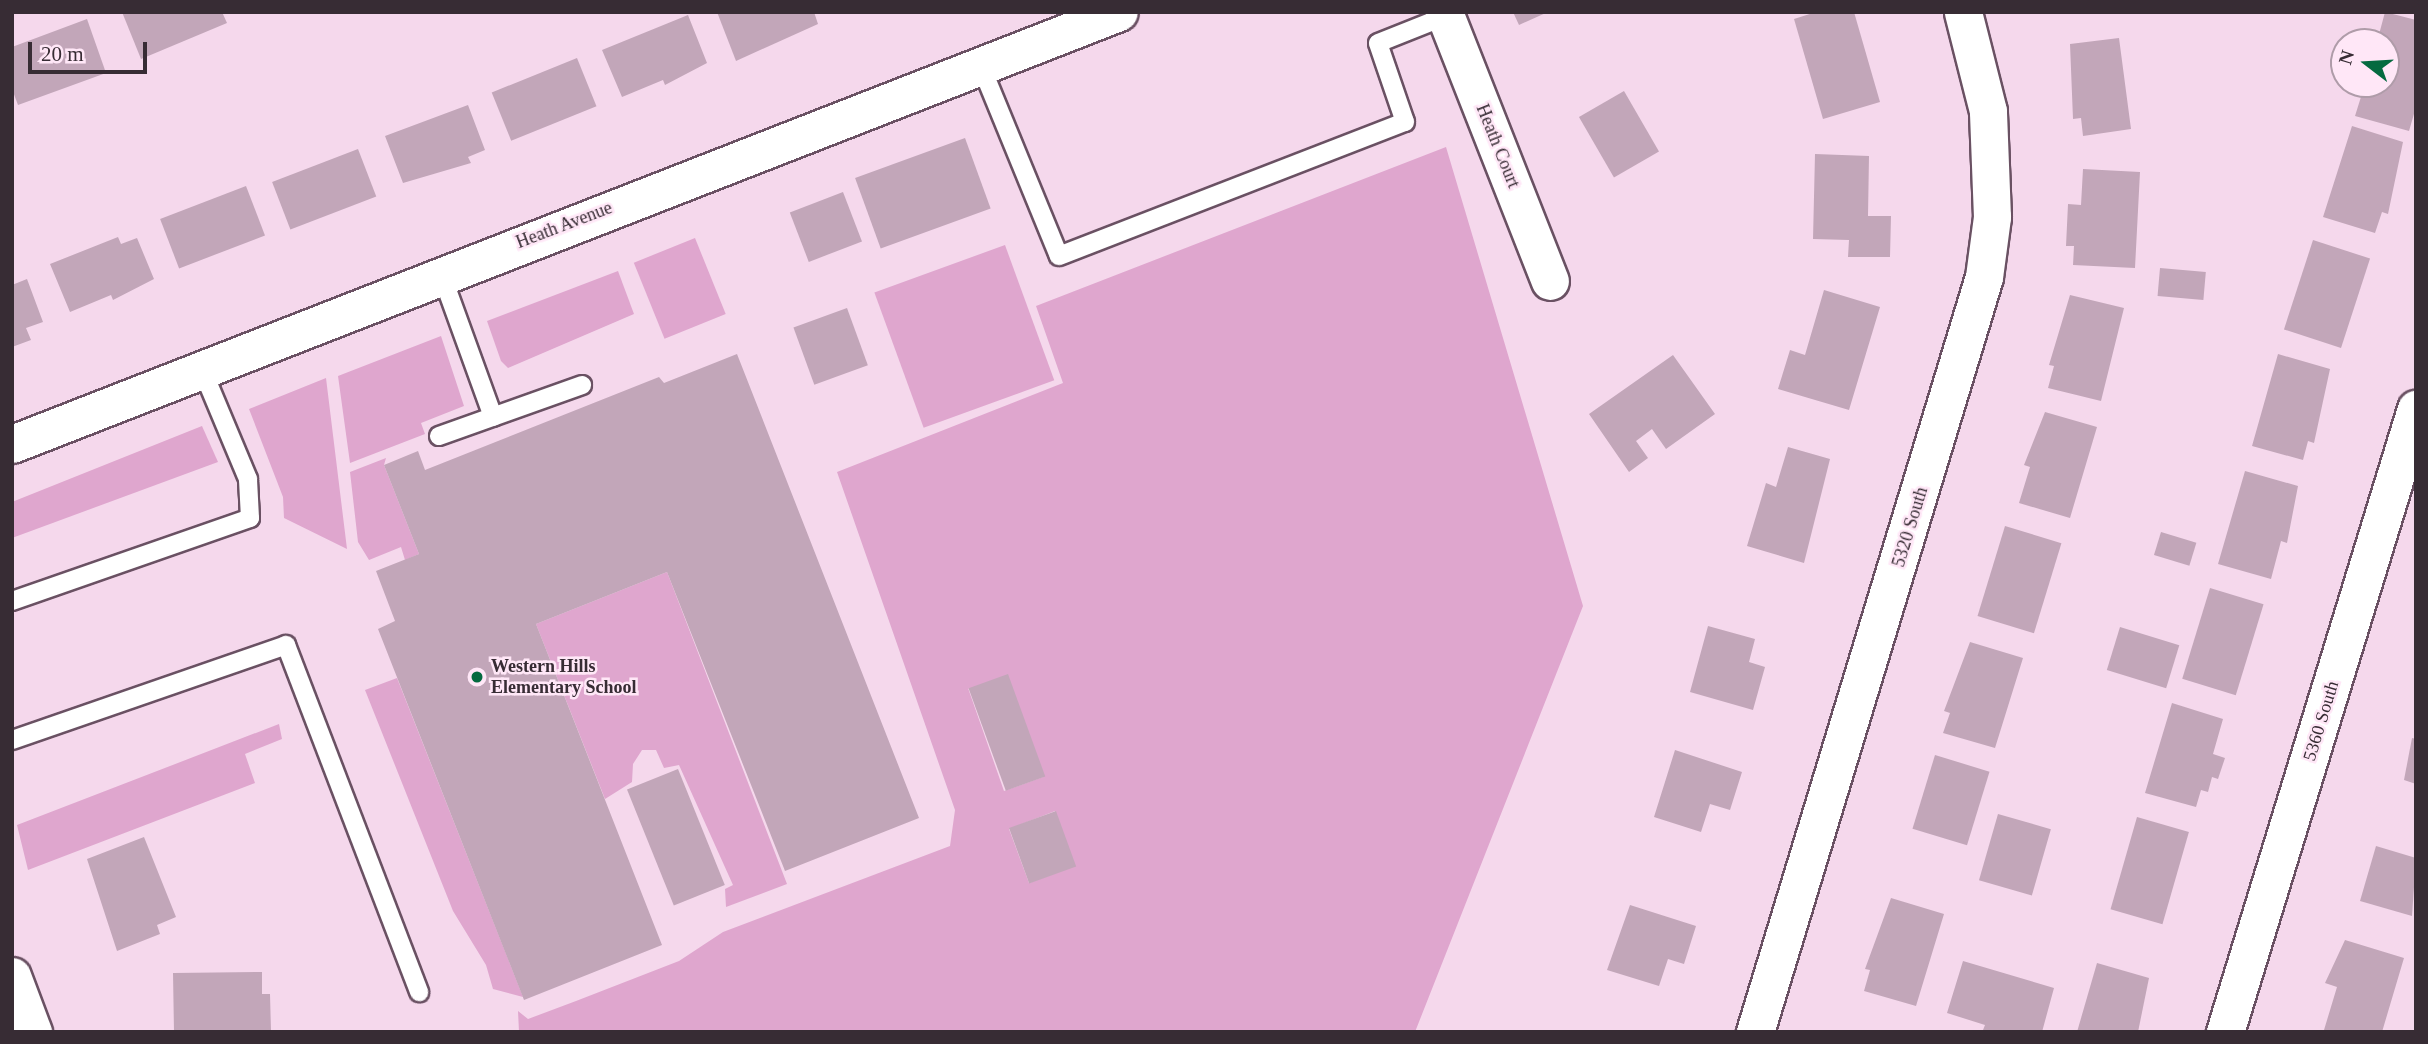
<!DOCTYPE html>
<style>
body{margin:0}
#map{position:relative;width:2428px;height:1044px;overflow:hidden;background:#f5d8ec;font-family:Georgia,serif}
div>[style]{position:absolute}
.green>*{inset:0;background:#dfa6ce;transform-origin:0 0}
.building>*{inset:0;background:#c2a6b9;transform-origin:0 0}
.roads{filter:drop-shadow(2px 0 #6a5163) drop-shadow(-2px 0 #6a5163) drop-shadow(0 2px #6a5163) drop-shadow(0 -2px #6a5163)}
.lane>*{height:18px;margin:-9px;padding:0 9px;transform-origin:9px;border-radius:9px;background:#fff}
.street>*{height:37px;margin:-18.5px;padding:0 18.5px;transform-origin:18.5px;border-radius:18.5px;background:#fff}
.dots>*{width:19px;height:19px;translate:-50% -50%;box-sizing:border-box;border:4px solid #ffe7f7;border-radius:50%}
span{translate:-50% -50%;white-space:nowrap;text-align:center;line-height:1.15;-webkit-text-stroke:5px #ffe7f7;paint-order:stroke}
.street-label{font-size:18px;color:#372c34}
.poi-label{font-size:18px;color:#372c34;font-weight:700}
.left{translate:0 -50%;text-align:left}
.frame{position:absolute;inset:0;border:14px solid #372c34;pointer-events:none}
.north{position:absolute;left:2330px;top:28px;width:70px;height:70px;box-sizing:border-box;background:#ffe7f7;border:2px solid #af9ca9;border-radius:50%;rotate:287deg;font-size:19px;font-weight:700;line-height:28px;text-align:center;color:#372c34}
.north::after{content:'';display:block;margin:auto;width:24px;height:32px;background:#056a40;clip-path:polygon(50% 0,100% 100%,50% 72%,0 100%)}
.scale{position:absolute;left:28px;top:42px;width:119px;height:32px;box-sizing:border-box;border:4px solid #372c34;border-top:0;padding-left:9px;font-size:21px;line-height:24px;white-space:nowrap;color:#372c34;-webkit-text-stroke:5px #ffe7f7;paint-order:stroke}
</style>
<div id="map">
<div class="green">
<div style="clip-path:polygon(evenodd,1446px 147px,1583px 606px,1415px 1032px,519px 1032px,518px 1011px,528px 1019px,576px 1001px,679px 961px,723px 932px,950px 846px,955px 810px,837px 472px,1063px 383px,1036px 306px,1446px 147px,968px 688px,1043px 777px,1004px 791px,968px 688px,1446px 147px,1055px 811px,1075px 866px,1029px 883px,1009px 829px,1055px 811px)"></div>
<div style="left:695px;top:238px;width:82px;height:66px;rotate:68deg"></div>
<div style="left:1005px;top:245px;width:144px;height:139px;rotate:70deg"></div>
<div style="clip-path:polygon(618px 271px,634px 314px,508px 368px,501px 361px,487px 321px)"></div>
<div style="clip-path:polygon(441px 336px,464px 406px,421px 423px,425px 434px,350px 463px,338px 376px)"></div>
<div style="clip-path:polygon(326px 378px,347px 549px,284px 518px,283px 497px,249px 409px)"></div>
<div style="clip-path:polygon(202px 426px,218px 462px,12px 538px,12px 502px)"></div>
<div style="clip-path:polygon(386px 458px,384px 465px,419px 554px,405px 560px,401px 547px,369px 560px,358px 542px,350px 472px)"></div>
<div style="clip-path:polygon(667px 572px,787px 884px,726px 907px,725px 889px,733px 885px,679px 765px,664px 768px,656px 750px,642px 750px,633px 764px,632px 782px,605px 799px,536px 624px)"></div>
<div style="clip-path:polygon(397px 678px,523px 997px,493px 989px,486px 965px,453px 911px,365px 690px)"></div>
<div style="clip-path:polygon(279px 724px,282px 739px,245px 754px,255px 783px,28px 870px,17px 825px)"></div>
</div>
<div class="building">
<div style="clip-path:polygon(122px 12px,222px 12px,227px 23px,141px 59px)"></div>
<div style="clip-path:polygon(717px 12px,814px 12px,818px 24px,736px 61px)"></div>
<div style="clip-path:polygon(1513px 12px,1548px 12px,1519px 25px)"></div>
<div style="clip-path:polygon(1816px 12px,1854px 12px,1880px 102px,1823px 119px,1794px 19px)"></div>
<div style="clip-path:polygon(2385px 12px,2416px 20px,2416px 107px,2409px 131px,2355px 116px,2365px 84px,2386px 84px,2386px 42px,2377px 42px)"></div>
<div style="clip-path:polygon(688px 15px,707px 63px,665px 85px,663px 80px,622px 97px,602px 50px)"></div>
<div style="clip-path:polygon(87px 19px,106px 73px,18px 105px,12px 89px,12px 47px)"></div>
<div style="clip-path:polygon(2119px 38px,2131px 129px,2083px 136px,2081px 118px,2073px 119px,2070px 44px)"></div>
<div style="left:577px;top:58px;width:52px;height:92px;rotate:68deg"></div>
<div style="left:1624px;top:91px;width:70px;height:52px;rotate:60deg"></div>
<div style="clip-path:polygon(468px 105px,485px 150px,468px 157px,471px 163px,403px 183px,385px 136px)"></div>
<div style="clip-path:polygon(2352px 126px,2403px 142px,2388px 214px,2382px 212px,2375px 233px,2323px 217px)"></div>
<div style="left:965px;top:138px;width:75px;height:117px;rotate:70deg"></div>
<div style="left:358px;top:149px;width:51px;height:92px;rotate:69deg"></div>
<div style="clip-path:polygon(1815px 154px,1869px 156px,1868px 216px,1891px 216px,1890px 257px,1848px 257px,1849px 240px,1813px 239px)"></div>
<div style="clip-path:polygon(2083px 169px,2140px 172px,2135px 268px,2073px 265px,2074px 246px,2066px 246px,2068px 204px,2081px 205px)"></div>
<div style="left:246px;top:186px;width:53px;height:92px;rotate:69deg"></div>
<div style="left:843px;top:192px;width:53px;height:57px;rotate:69deg"></div>
<div style="clip-path:polygon(118px 237px,121px 244px,137px 238px,154px 279px,113px 300px,111px 295px,70px 312px,50px 264px)"></div>
<div style="left:2313px;top:240px;width:60px;height:94px;rotate:18deg"></div>
<div style="left:2160px;top:268px;width:46px;height:28px;rotate:5deg"></div>
<div style="clip-path:polygon(27px 279px,43px 322px,26px 328px,31px 340px,12px 347px,12px 285px)"></div>
<div style="clip-path:polygon(1824px 290px,1880px 307px,1849px 410px,1778px 389px,1790px 350px,1805px 355px)"></div>
<div style="clip-path:polygon(2070px 295px,2124px 308px,2101px 401px,2048px 388px,2054px 366px,2049px 365px)"></div>
<div style="left:847px;top:308px;width:61px;height:57px;rotate:70deg"></div>
<div style="clip-path:polygon(737px 354px,919px 818px,785px 871px,667px 572px,536px 624px,662px 945px,524px 1000px,378px 629px,395px 621px,376px 571px,419px 554px,384px 465px,418px 451px,425px 470px,659px 377px,664px 383px)"></div>
<div style="clip-path:polygon(2278px 354px,2330px 369px,2314px 443px,2308px 441px,2303px 460px,2252px 446px)"></div>
<div style="clip-path:polygon(1673px 355px,1715px 414px,1666px 449px,1652px 429px,1636px 441px,1648px 458px,1629px 472px,1589px 414px)"></div>
<div style="clip-path:polygon(2045px 412px,2097px 427px,2070px 518px,2019px 503px,2030px 467px,2024px 465px)"></div>
<div style="clip-path:polygon(1788px 447px,1830px 459px,1804px 563px,1747px 546px,1766px 483px,1776px 487px)"></div>
<div style="clip-path:polygon(2245px 471px,2298px 486px,2287px 543px,2281px 541px,2271px 579px,2218px 564px)"></div>
<div style="left:2005px;top:526px;width:59px;height:94px;rotate:17deg"></div>
<div style="left:2161px;top:532px;width:37px;height:24px;rotate:17deg"></div>
<div style="left:2210px;top:588px;width:56px;height:95px;rotate:17deg"></div>
<div style="clip-path:polygon(1708px 626px,1755px 639px,1749px 662px,1765px 667px,1753px 710px,1690px 692px)"></div>
<div style="left:2120px;top:627px;width:62px;height:45px;rotate:17deg"></div>
<div style="clip-path:polygon(1970px 642px,2023px 658px,1995px 748px,1943px 733px,1950px 713px,1944px 711px)"></div>
<div style="left:1008px;top:674px;width:109px;height:42px;rotate:70deg"></div>
<div style="clip-path:polygon(2172px 703px,2223px 719px,2213px 754px,2225px 758px,2218px 779px,2212px 777px,2208px 792px,2201px 790px,2196px 807px,2145px 793px)"></div>
<div style="clip-path:polygon(2412px 738px,2416px 739px,2416px 784px,2404px 780px)"></div>
<div style="clip-path:polygon(1675px 750px,1742px 772px,1730px 810px,1710px 804px,1701px 832px,1654px 817px)"></div>
<div style="left:1935px;top:755px;width:57px;height:77px;rotate:17deg"></div>
<div style="left:678px;top:769px;width:125px;height:55px;rotate:68deg"></div>
<div style="left:1056px;top:811px;width:59px;height:50px;rotate:70deg"></div>
<div style="left:1998px;top:814px;width:55px;height:69px;rotate:16deg"></div>
<div style="left:2137px;top:817px;width:54px;height:96px;rotate:16deg"></div>
<div style="clip-path:polygon(144px 837px,176px 917px,157px 925px,160px 934px,117px 951px,87px 859px)"></div>
<div style="clip-path:polygon(2376px 846px,2416px 858px,2412px 916px,2360px 901px)"></div>
<div style="clip-path:polygon(1891px 898px,1944px 914px,1916px 1006px,1864px 991px,1870px 970px,1865px 969px)"></div>
<div style="clip-path:polygon(1630px 905px,1696px 926px,1684px 964px,1668px 959px,1659px 986px,1607px 970px)"></div>
<div style="clip-path:polygon(2345px 940px,2404px 958px,2382px 1032px,2324px 1030px,2337px 987px,2325px 983px)"></div>
<div style="clip-path:polygon(1963px 961px,2054px 988px,2042px 1032px,1990px 1032px,1983px 1030px,1985px 1025px,1947px 1013px)"></div>
<div style="clip-path:polygon(2097px 963px,2149px 978px,2138px 1032px,2077px 1032px)"></div>
<div style="clip-path:polygon(262px 972px,262px 994px,270px 994px,271px 1032px,174px 1032px,173px 973px)"></div>
</div>
<div class="roads">
<div class="lane">
<div style="left:981px;top:66px;width:205px;rotate:67.7deg"></div>
<div style="left:1059px;top:256px;width:371px;rotate:-21.2deg"></div>
<div style="left:1405px;top:122px;width:83px;rotate:-108.9deg"></div>
<div style="left:1378px;top:43px;width:73px;rotate:-21.7deg"></div>
<div style="left:441px;top:273px;width:153px;rotate:70.1deg"></div>
<div style="left:439px;top:436px;width:152px;rotate:-19.6deg"></div>
<div style="left:12px;top:601px;width:252px;rotate:-19.2deg"></div>
<div style="left:250px;top:518px;width:39px;rotate:-93deg"></div>
<div style="left:248px;top:479px;width:119px;rotate:-112.7deg"></div>
<div style="left:12px;top:740px;width:290px;rotate:-19.1deg"></div>
<div style="left:286px;top:645px;width:372px;rotate:69deg"></div>
</div>
<div class="street">
<div style="left:1444px;top:12px;width:289px;rotate:68.5deg"></div>
<div style="left:12px;top:444px;width:1188px;rotate:-21.32deg"></div>
<div style="left:12px;top:976px;width:60px;rotate:69.4deg"></div>
<div style="left:1755px;top:1032px;width:789px;rotate:-73.13deg"></div>
<div style="left:1984px;top:277px;width:61px;rotate:-82.4deg"></div>
<div style="left:1992px;top:217px;width:106px;rotate:-92.2deg"></div>
<div style="left:1988px;top:111px;width:102px;rotate:-104.2deg"></div>
<div style="left:2225px;top:1032px;width:652px;rotate:-72.96deg"></div>
</div>
</div>
<div class="dots">
<div style="left:477px;top:677px;background:#056a40"></div>
</div>
<div class="street-label">
<span style="left:1498px;top:146px;rotate:68deg">Heath Court</span>
<span style="left:564px;top:225px;rotate:-21deg">Heath Avenue</span>
<span style="left:1910px;top:527px;rotate:-73deg">5320 South</span>
<span style="left:2321px;top:721px;rotate:-73deg">5360 South</span>
</div>
<div class="poi-label">
<span class="left" style="left:491px;top:677px">Western Hills<br>Elementary School</span>
</div>
<div class="frame"></div>
<div class="north">N</div>
<div class="scale">20 m</div>
</div>
